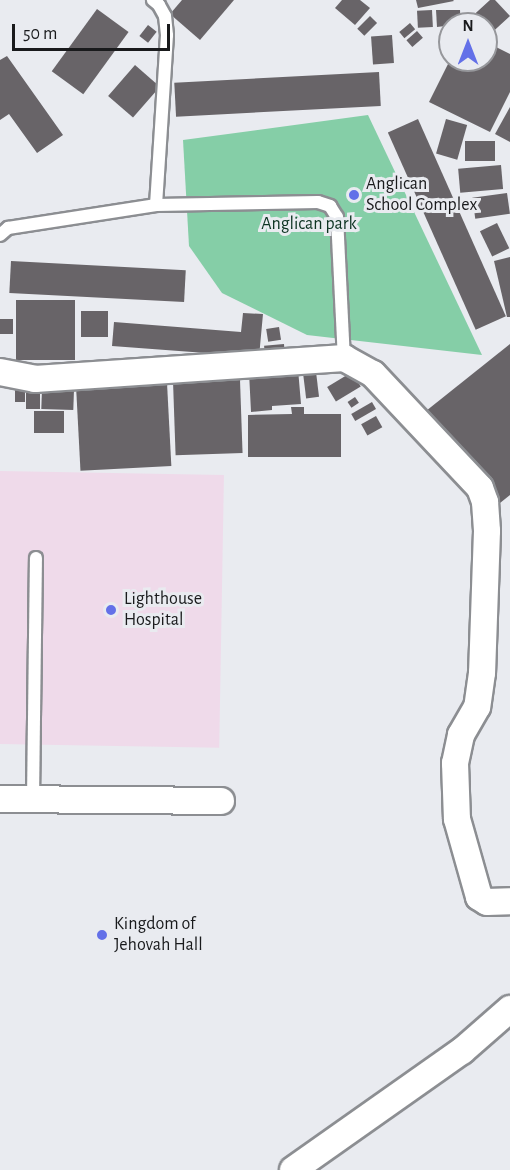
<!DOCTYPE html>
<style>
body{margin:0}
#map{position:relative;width:510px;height:1170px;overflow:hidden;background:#e9ebf0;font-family:"Alegreya Sans",sans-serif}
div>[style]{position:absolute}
.education>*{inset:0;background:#efdaea;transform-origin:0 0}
.green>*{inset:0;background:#85cea7}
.building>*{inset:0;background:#686468;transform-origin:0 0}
.roads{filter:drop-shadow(2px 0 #8c8e92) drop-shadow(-2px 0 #8c8e92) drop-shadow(0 2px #8c8e92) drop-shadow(0 -2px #8c8e92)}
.service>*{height:12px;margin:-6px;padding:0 6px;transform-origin:6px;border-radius:6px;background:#fff}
.minor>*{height:26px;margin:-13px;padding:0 13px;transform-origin:13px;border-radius:13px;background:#fff}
.dots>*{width:16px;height:16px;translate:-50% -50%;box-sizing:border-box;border:3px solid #e9ebf0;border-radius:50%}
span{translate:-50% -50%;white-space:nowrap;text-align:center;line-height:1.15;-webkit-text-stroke:6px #e9ebf0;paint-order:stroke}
.poi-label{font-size:18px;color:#191a1c}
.left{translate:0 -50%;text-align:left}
.park-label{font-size:18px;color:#0d3422}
.north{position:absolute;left:438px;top:12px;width:60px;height:60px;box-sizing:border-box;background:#e9ebf0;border:2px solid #96979b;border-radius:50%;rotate:0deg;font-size:16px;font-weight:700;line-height:24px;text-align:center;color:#191a1c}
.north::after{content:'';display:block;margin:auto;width:21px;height:27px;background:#6370e8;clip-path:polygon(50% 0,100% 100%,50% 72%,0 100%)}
.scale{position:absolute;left:12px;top:24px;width:158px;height:27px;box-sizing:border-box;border:3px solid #191a1c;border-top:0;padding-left:8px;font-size:18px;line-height:21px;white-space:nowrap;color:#191a1c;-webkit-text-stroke:4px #e9ebf0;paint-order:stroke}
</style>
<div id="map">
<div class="education">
<div style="left:0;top:471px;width:224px;height:273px;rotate:1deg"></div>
</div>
<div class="green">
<div style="clip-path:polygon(368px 115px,482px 355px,307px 335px,222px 293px,189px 246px,183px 140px)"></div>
</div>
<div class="building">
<div style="clip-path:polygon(182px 0,234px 0,200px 40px,170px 14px)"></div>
<div style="clip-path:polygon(342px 0,360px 0,370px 8px,355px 25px,335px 8px)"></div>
<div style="clip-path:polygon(416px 0,453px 0,454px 1px,418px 8px)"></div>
<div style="clip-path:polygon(490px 0,495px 0,510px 16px,486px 38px,486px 24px,470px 24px,467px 21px)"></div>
<div style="left:97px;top:9px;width:39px;height:77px;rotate:36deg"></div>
<div style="left:432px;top:10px;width:17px;height:15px;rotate:87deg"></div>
<div style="clip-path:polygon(436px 10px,460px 10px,461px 24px,437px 27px)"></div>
<div style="left:370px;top:16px;width:10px;height:18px;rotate:45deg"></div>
<div style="left:410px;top:23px;width:8px;height:14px;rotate:50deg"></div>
<div style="left:148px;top:25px;width:11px;height:14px;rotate:38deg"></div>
<div style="left:417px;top:31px;width:9px;height:14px;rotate:49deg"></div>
<div style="left:392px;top:35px;width:28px;height:21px;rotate:86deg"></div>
<div style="clip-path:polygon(490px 44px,510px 54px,510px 92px,490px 132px,429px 102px,450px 60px,469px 60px,479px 65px,482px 60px,486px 60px)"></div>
<div style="clip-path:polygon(7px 56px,63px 135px,37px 153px,9px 114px,0 120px,0 60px)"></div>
<div style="left:135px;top:65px;width:33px;height:41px;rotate:41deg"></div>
<div style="left:379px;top:72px;width:34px;height:205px;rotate:87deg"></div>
<div style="clip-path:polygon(510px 107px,510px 142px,495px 134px)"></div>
<div style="left:418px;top:119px;width:216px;height:33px;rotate:66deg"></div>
<div style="left:446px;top:119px;width:22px;height:36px;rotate:16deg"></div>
<div style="left:465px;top:141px;width:30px;height:20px"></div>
<div style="left:501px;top:165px;width:24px;height:43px;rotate:85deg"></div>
<div style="left:507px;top:193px;width:21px;height:35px;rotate:82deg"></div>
<div style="left:497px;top:223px;width:28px;height:19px;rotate:64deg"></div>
<div style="clip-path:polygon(510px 257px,510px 317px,507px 317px,494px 261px)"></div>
<div style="left:11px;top:261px;width:175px;height:32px;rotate:3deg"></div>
<div style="left:16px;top:300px;width:59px;height:60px"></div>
<div style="left:81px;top:311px;width:27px;height:26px"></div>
<div style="clip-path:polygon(243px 313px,263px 314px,259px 357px,112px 346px,114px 322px,241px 332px)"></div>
<div style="left:0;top:319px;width:13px;height:15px"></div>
<div style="left:279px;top:327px;width:13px;height:13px;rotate:81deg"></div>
<div style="left:284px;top:344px;width:12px;height:20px;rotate:85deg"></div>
<div style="clip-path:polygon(510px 344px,510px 495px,500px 503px,426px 411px)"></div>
<div style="clip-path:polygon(298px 369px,301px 404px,272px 406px,272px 410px,251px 412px,249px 372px)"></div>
<div style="left:316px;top:372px;width:25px;height:13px;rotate:83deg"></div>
<div style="left:352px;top:372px;width:17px;height:29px;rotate:59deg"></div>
<div style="left:240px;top:380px;width:73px;height:67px;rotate:88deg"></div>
<div style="left:167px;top:383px;width:83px;height:91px;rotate:87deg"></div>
<div style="left:15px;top:384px;width:10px;height:18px"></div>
<div style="left:26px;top:386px;width:14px;height:23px"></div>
<div style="left:42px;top:389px;width:32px;height:20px;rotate:2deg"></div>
<div style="left:355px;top:397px;width:7px;height:9px;rotate:56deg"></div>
<div style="left:372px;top:402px;width:8px;height:24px;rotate:60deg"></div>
<div style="clip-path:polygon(291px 407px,304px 407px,304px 414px,341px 414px,341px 457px,248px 457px,248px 415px,292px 414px)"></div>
<div style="left:34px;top:411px;width:30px;height:22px"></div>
<div style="left:376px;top:416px;width:13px;height:17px;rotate:61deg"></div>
</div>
<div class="roads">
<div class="service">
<div style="left:156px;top:205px;width:162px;rotate:-1.1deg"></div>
<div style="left:318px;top:202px;width:13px;rotate:18deg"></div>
<div style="left:330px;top:206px;width:13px;rotate:58deg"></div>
<div style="left:337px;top:217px;width:141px;rotate:87.2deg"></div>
<div style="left:0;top:235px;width:11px;rotate:-41deg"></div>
<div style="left:8px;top:228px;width:150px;rotate:-8.8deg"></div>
<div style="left:156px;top:205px;width:170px;rotate:-86.3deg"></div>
<div style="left:167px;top:35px;width:19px;rotate:-96deg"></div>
<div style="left:165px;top:16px;width:13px;rotate:-119deg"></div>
<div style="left:159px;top:5px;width:8px;rotate:-140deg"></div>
<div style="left:33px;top:800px;width:242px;rotate:-89.3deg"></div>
</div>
<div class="minor">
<div style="left:0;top:372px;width:36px;rotate:11deg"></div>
<div style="left:35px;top:379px;width:310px;rotate:-3.9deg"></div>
<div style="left:344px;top:358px;width:33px;rotate:29deg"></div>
<div style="left:373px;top:374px;width:156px;rotate:46.8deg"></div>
<div style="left:480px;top:488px;width:15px;rotate:70deg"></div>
<div style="left:485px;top:502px;width:29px;rotate:86deg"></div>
<div style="left:487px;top:531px;width:142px;rotate:92deg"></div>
<div style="left:482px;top:673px;width:34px;rotate:98deg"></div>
<div style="left:477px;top:707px;width:32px;rotate:120deg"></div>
<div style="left:461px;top:735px;width:29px;rotate:102deg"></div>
<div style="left:455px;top:763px;width:56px;rotate:88deg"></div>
<div style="left:457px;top:819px;width:81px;rotate:74.2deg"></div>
<div style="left:479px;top:897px;width:9px;rotate:32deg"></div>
<div style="left:487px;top:902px;width:23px;rotate:-2deg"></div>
<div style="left:0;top:799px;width:221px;rotate:0.5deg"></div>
<div style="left:293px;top:1170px;width:207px;rotate:-35.2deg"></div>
<div style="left:462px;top:1051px;width:64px;rotate:-41.2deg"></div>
</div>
</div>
<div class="dots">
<div style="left:354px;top:195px;background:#6370e8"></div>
<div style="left:111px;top:610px;background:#6370e8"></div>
<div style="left:102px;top:935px;background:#6370e8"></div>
</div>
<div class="poi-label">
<span class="left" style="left:366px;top:195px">Anglican<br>School Complex</span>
<span class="left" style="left:124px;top:610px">Lighthouse<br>Hospital</span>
<span class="left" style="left:114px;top:935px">Kingdom of<br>Jehovah Hall</span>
</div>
<div class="park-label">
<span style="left:309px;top:224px">Anglican park</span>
</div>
<div class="north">N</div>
<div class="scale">50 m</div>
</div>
